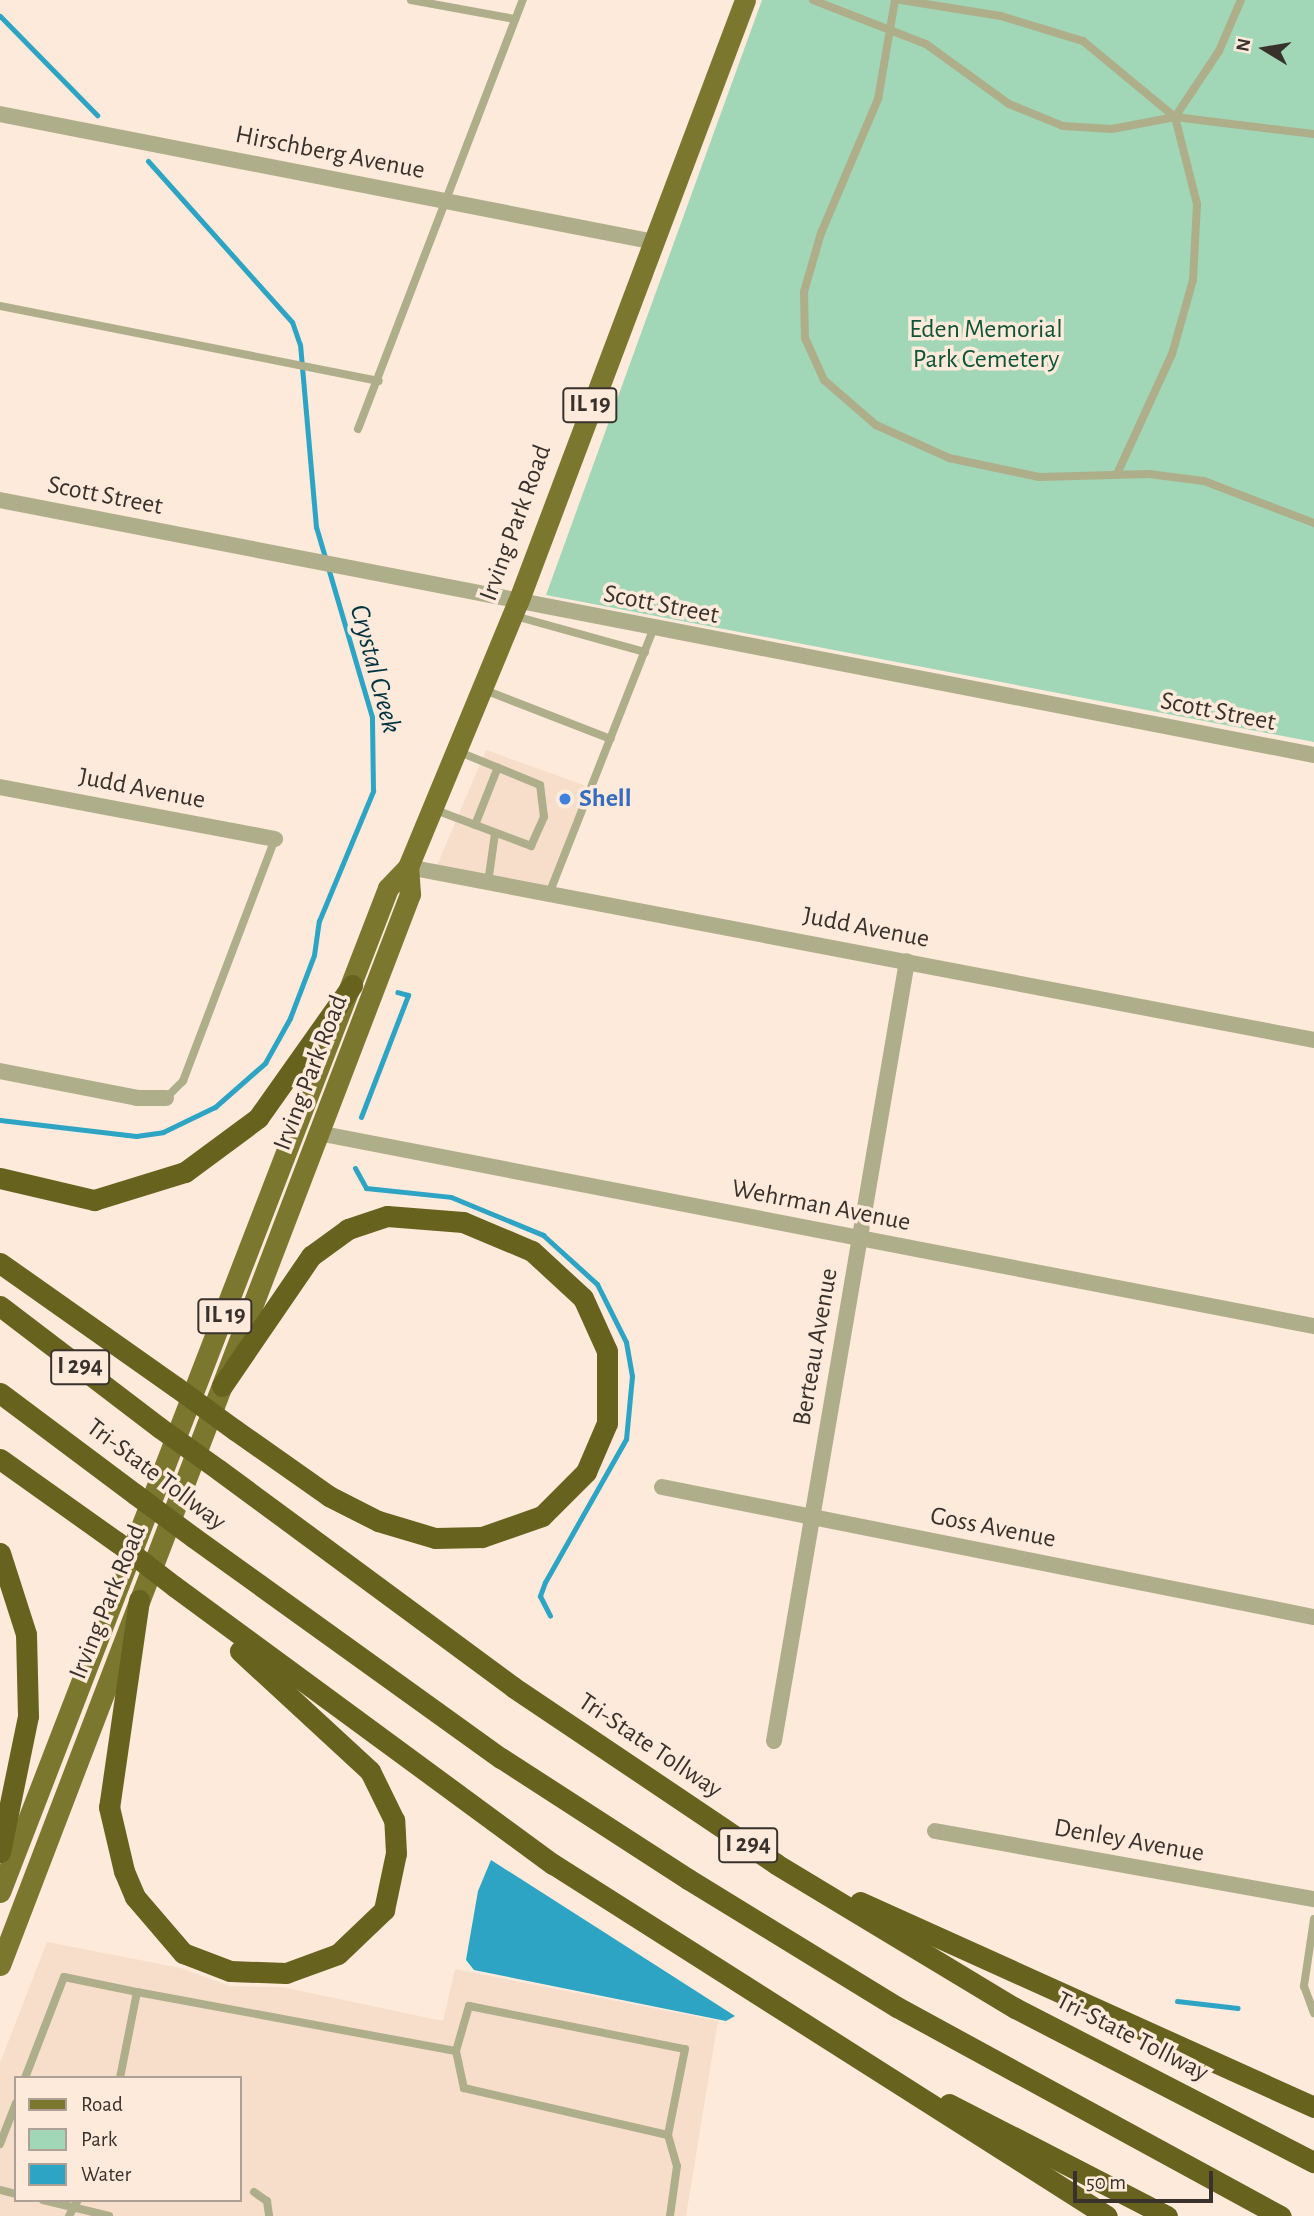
<!DOCTYPE html>
<style>
body{margin:0}
#map{position:relative;width:1314px;height:2216px;overflow:hidden;background:#fdeadb;font-family:"Alegreya Sans",sans-serif}
div>[style]{position:absolute}
.built>*{inset:0;background:#f7deca}
.green>*{inset:0;background:#a1d6b7}
.water>*{inset:0;background:#2da4c3}
.stream>*{height:5px;margin:-2.5px;padding:0 2.5px;transform-origin:2.5px;border-radius:2.5px;background:#2da4c3}
.lane>*{height:8px;margin:-4px;padding:0 4px;transform-origin:4px;border-radius:4px;background:#afae8a}
.street>*{height:16px;margin:-8px;padding:0 8px;transform-origin:8px;border-radius:8px;background:#afae8a}
.primary>*{height:21px;margin:-10.5px;padding:0 10.5px;transform-origin:10.5px;border-radius:10.5px;background:#7c772f}
.highway>*{height:21px;margin:-10.5px;padding:0 10.5px;transform-origin:10.5px;border-radius:10.5px;background:#67631f}
.highway-bridge>*{height:21px;margin:-10.5px;padding:0 10.5px;transform-origin:10.5px;border-radius:10.5px;background:#67631f}
.dots>*{width:19px;height:19px;translate:-50% -50%;box-sizing:border-box;border:4px solid #fdeadb;border-radius:50%}
span{translate:-50% -50%;white-space:nowrap;text-align:center;line-height:1.15;-webkit-text-stroke:7px #fdeadb;paint-order:stroke}
.shield-label span{padding:2px 5px;background:#fdeadb;border:2px solid;border-radius:5px;-webkit-text-stroke-width:0}
.shield-label{font-size:24px;color:#39322c;font-weight:700}
.street-label{font-size:26px;color:#39322c}
.park-label{font-size:26px;color:#0e5436}
.shop-label{font-size:26px;color:#366cbe;font-weight:700}
.left{translate:0 -50%;text-align:left}
.water-label{font-size:28px;color:#003340;font-style:italic}
.legend{position:absolute;left:14px;top:2076px;width:228px;height:126px;box-sizing:border-box;background:#fdeadb;border:2px solid #afa095;margin:0;padding:9px 12px;list-style:none;font-size:21px;color:#39322c}
.legend li{display:flex;align-items:center;gap:14px;height:35px}
.legend b{width:35px;border:2px solid #afa095}
.north{position:absolute;left:1230px;top:14px;width:70px;height:70px;-webkit-text-stroke:5px #fdeadb;paint-order:stroke;rotate:281deg;font-size:19px;font-weight:700;line-height:28px;text-align:center;color:#39322c}
.north::after{content:'';display:block;margin:auto;width:24px;height:32px;background:#39322c;clip-path:polygon(50% 0,100% 100%,50% 72%,0 100%)}
.scale{position:absolute;left:1073px;top:2171px;width:140px;height:32px;box-sizing:border-box;border:4px solid #39322c;border-top:0;padding-left:9px;font-size:21px;line-height:24px;white-space:nowrap;color:#39322c;-webkit-text-stroke:5px #fdeadb;paint-order:stroke}
</style>
<div id="map">
<div class="built">
<div style="clip-path:polygon(486px 750px,589px 787px,548px 889px,436px 868px)"></div>
<div style="clip-path:polygon(evenodd,47px 1942px,181px 1968px,230px 1986px,282px 1987px,443px 2021px,455px 1969px,718px 2021px,686px 2216px,0 2216px,0 2063px,47px 1942px,16px 2078px,240px 2078px,240px 2200px,16px 2200px,16px 2078px)"></div>
</div>
<div class="green">
<div style="clip-path:polygon(762px 0,1314px 0,1314px 742px,546px 595px)"></div>
</div>
<div class="water">
<div style="clip-path:polygon(491px 1860px,735px 2016px,726px 2021px,474px 1970px,466px 1960px,478px 1891px)"></div>
</div>
<div class="stream">
<div style="left:0;top:16px;width:139px;rotate:45.6deg"></div>
<div style="left:361px;top:1117px;width:131px;rotate:-68.9deg"></div>
<div style="left:408px;top:995px;width:11px;rotate:-165deg"></div>
<div style="left:0;top:1120px;width:137px;rotate:6.7deg"></div>
<div style="left:136px;top:1136px;width:27px;rotate:-8deg"></div>
<div style="left:163px;top:1132px;width:58px;rotate:-25.7deg"></div>
<div style="left:215px;top:1107px;width:67px;rotate:-41.3deg"></div>
<div style="left:265px;top:1063px;width:51px;rotate:-60.9deg"></div>
<div style="left:290px;top:1018px;width:67px;rotate:-69.1deg"></div>
<div style="left:314px;top:955px;width:34px;rotate:-82deg"></div>
<div style="left:319px;top:921px;width:141px;rotate:-67.4deg"></div>
<div style="left:373px;top:791px;width:74px;rotate:-90.8deg"></div>
<div style="left:372px;top:717px;width:198px;rotate:-106.4deg"></div>
<div style="left:316px;top:527px;width:183px;rotate:-95deg"></div>
<div style="left:300px;top:345px;width:24px;rotate:-109deg"></div>
<div style="left:292px;top:322px;width:216px;rotate:-131.8deg"></div>
<div style="left:355px;top:1168px;width:23px;rotate:61deg"></div>
<div style="left:366px;top:1188px;width:85px;rotate:6deg"></div>
<div style="left:451px;top:1197px;width:100px;rotate:22.4deg"></div>
<div style="left:543px;top:1235px;width:73px;rotate:42.2deg"></div>
<div style="left:597px;top:1284px;width:65px;rotate:63.4deg"></div>
<div style="left:626px;top:1342px;width:35px;rotate:80deg"></div>
<div style="left:632px;top:1376px;width:63px;rotate:95.4deg"></div>
<div style="left:626px;top:1439px;width:164px;rotate:119.5deg"></div>
<div style="left:545px;top:1582px;width:15px;rotate:110deg"></div>
<div style="left:540px;top:1596px;width:22px;rotate:63deg"></div>
<div style="left:1177px;top:2001px;width:61px;rotate:6.5deg"></div>
</div>
<div class="lane">
<div style="left:411px;top:0;width:106px;rotate:10.4deg"></div>
<div style="left:813px;top:0;width:121px;rotate:21.3deg"></div>
<div style="left:926px;top:44px;width:102px;rotate:35.9deg"></div>
<div style="left:1009px;top:104px;width:58px;rotate:22.2deg"></div>
<div style="left:1063px;top:126px;width:49px;rotate:3.5deg"></div>
<div style="left:1112px;top:129px;width:64px;rotate:-10.8deg"></div>
<div style="left:895px;top:0;width:100px;rotate:99.7deg"></div>
<div style="left:878px;top:99px;width:146px;rotate:113deg"></div>
<div style="left:821px;top:233px;width:61px;rotate:106.1deg"></div>
<div style="left:804px;top:292px;width:46px;rotate:88.8deg"></div>
<div style="left:805px;top:338px;width:46px;rotate:65.7deg"></div>
<div style="left:824px;top:380px;width:69px;rotate:40.9deg"></div>
<div style="left:876px;top:425px;width:80px;rotate:24.3deg"></div>
<div style="left:949px;top:458px;width:92px;rotate:11.9deg"></div>
<div style="left:1039px;top:477px;width:110px;rotate:-1.6deg"></div>
<div style="left:1149px;top:474px;width:55px;rotate:7.3deg"></div>
<div style="left:1204px;top:481px;width:118px;rotate:20.9deg"></div>
<div style="left:901px;top:0;width:101px;rotate:9.1deg"></div>
<div style="left:1001px;top:16px;width:86px;rotate:17deg"></div>
<div style="left:1083px;top:41px;width:119px;rotate:39.6deg"></div>
<div style="left:1175px;top:117px;width:90px;rotate:75.8deg"></div>
<div style="left:1197px;top:204px;width:76px;rotate:93deg"></div>
<div style="left:1193px;top:280px;width:77px;rotate:105.8deg"></div>
<div style="left:1172px;top:354px;width:132px;rotate:114.6deg"></div>
<div style="left:1241px;top:0;width:56px;rotate:113.3deg"></div>
<div style="left:1219px;top:51px;width:79px;rotate:123.7deg"></div>
<div style="left:1175px;top:117px;width:140px;rotate:7deg"></div>
<div style="left:0;top:306px;width:386px;rotate:11.2deg"></div>
<div style="left:358px;top:429px;width:460px;rotate:-69deg"></div>
<div style="left:515px;top:616px;width:135px;rotate:15.5deg"></div>
<div style="left:482px;top:689px;width:138px;rotate:21.2deg"></div>
<div style="left:433px;top:809px;width:105px;rotate:20.7deg"></div>
<div style="left:531px;top:846px;width:32px;rotate:-66deg"></div>
<div style="left:544px;top:817px;width:32px;rotate:-97deg"></div>
<div style="left:540px;top:785px;width:90px;rotate:-157.7deg"></div>
<div style="left:475px;top:825px;width:62px;rotate:-68.4deg"></div>
<div style="left:488px;top:883px;width:50px;rotate:-82deg"></div>
<div style="left:549px;top:894px;width:286px;rotate:-68.5deg"></div>
<div style="left:166px;top:1098px;width:24px;rotate:-45deg"></div>
<div style="left:183px;top:1081px;width:259px;rotate:-69.2deg"></div>
<div style="left:1314px;top:1919px;width:68px;rotate:98.5deg"></div>
<div style="left:1304px;top:1986px;width:29px;rotate:70deg"></div>
<div style="left:137px;top:1992px;width:324px;rotate:10.5deg"></div>
<div style="left:456px;top:2051px;width:38px;rotate:78deg"></div>
<div style="left:464px;top:2088px;width:209px;rotate:13deg"></div>
<div style="left:668px;top:2135px;width:32px;rotate:74deg"></div>
<div style="left:677px;top:2166px;width:50px;rotate:98deg"></div>
<div style="left:456px;top:2051px;width:47px;rotate:-73.9deg"></div>
<div style="left:469px;top:2006px;width:220px;rotate:11.3deg"></div>
<div style="left:685px;top:2049px;width:88px;rotate:101.2deg"></div>
<div style="left:25px;top:2078px;width:108px;rotate:-68.9deg"></div>
<div style="left:64px;top:1977px;width:75px;rotate:11.6deg"></div>
<div style="left:137px;top:1992px;width:88px;rotate:101.2deg"></div>
<div style="left:0;top:2144px;width:44px;rotate:-68.7deg"></div>
<div style="left:0;top:2190px;width:16px;rotate:14deg"></div>
<div style="left:254px;top:2192px;width:16px;rotate:35deg"></div>
<div style="left:267px;top:2201px;width:15px;rotate:82deg"></div>
<div style="left:43px;top:2200px;width:68px;rotate:13.6deg"></div>
<div style="left:69px;top:2216px;width:18px;rotate:-61deg"></div>
</div>
<div class="street">
<div style="left:0;top:114px;width:662px;rotate:11.06deg"></div>
<div style="left:0;top:500px;width:1339px;rotate:10.98deg"></div>
<div style="left:0;top:787px;width:280px;rotate:10.7deg"></div>
<div style="left:408px;top:867px;width:922px;rotate:10.81deg"></div>
<div style="left:0;top:1071px;width:140px;rotate:11.1deg"></div>
<div style="left:137px;top:1098px;width:29px"></div>
<div style="left:318px;top:1133px;width:1015px;rotate:10.97deg"></div>
<div style="left:662px;top:1487px;width:665px;rotate:11.28deg"></div>
<div style="left:774px;top:1741px;width:791px;rotate:-80.32deg"></div>
<div style="left:935px;top:1831px;width:385px;rotate:10.2deg"></div>
</div>
<div class="primary">
<div style="left:0;top:1892px;width:1076px;rotate:-68.87deg"></div>
<div style="left:388px;top:888px;width:29px;rotate:-46deg"></div>
<div style="left:408px;top:867px;width:287px;rotate:-67.5deg"></div>
<div style="left:518px;top:602px;width:643px;rotate:-69.34deg"></div>
<div style="left:0;top:1965px;width:1147px;rotate:-69.05deg"></div>
<div style="left:410px;top:894px;width:27px;rotate:-94deg"></div>
</div>
<div class="highway">
<div style="left:0;top:1178px;width:97px;rotate:13.2deg"></div>
<div style="left:94px;top:1200px;width:95px;rotate:-17.1deg"></div>
<div style="left:185px;top:1172px;width:91px;rotate:-36.5deg"></div>
<div style="left:258px;top:1118px;width:163px;rotate:-54.7deg"></div>
<div style="left:0;top:1263px;width:215px;rotate:35.2deg"></div>
<div style="left:0;top:1306px;width:201px;rotate:37.3deg"></div>
<div style="left:222px;top:1386px;width:158px;rotate:-55.6deg"></div>
<div style="left:311px;top:1256px;width:46px;rotate:-36.1deg"></div>
<div style="left:348px;top:1229px;width:41px;rotate:-18.4deg"></div>
<div style="left:387px;top:1216px;width:76px;rotate:4.5deg"></div>
<div style="left:463px;top:1222px;width:75px;rotate:22.8deg"></div>
<div style="left:532px;top:1251px;width:69px;rotate:42.7deg"></div>
<div style="left:583px;top:1298px;width:58px;rotate:65.6deg"></div>
<div style="left:607px;top:1351px;width:72px;rotate:90deg"></div>
<div style="left:607px;top:1423px;width:53px;rotate:113.2deg"></div>
<div style="left:586px;top:1472px;width:62px;rotate:135deg"></div>
<div style="left:542px;top:1516px;width:64px;rotate:160.7deg"></div>
<div style="left:482px;top:1537px;width:47px;rotate:178.8deg"></div>
<div style="left:435px;top:1538px;width:59px;rotate:-163.4deg"></div>
<div style="left:378px;top:1521px;width:55px;rotate:-153deg"></div>
<div style="left:329px;top:1496px;width:115px;rotate:-144.9deg"></div>
<div style="left:0;top:1393px;width:169px;rotate:36.8deg"></div>
<div style="left:0;top:1459px;width:143px;rotate:35.4deg"></div>
<div style="left:219px;top:1470px;width:365px;rotate:36.4deg"></div>
<div style="left:513px;top:1687px;width:317px;rotate:33.9deg"></div>
<div style="left:776px;top:1864px;width:279px;rotate:31.1deg"></div>
<div style="left:1015px;top:2008px;width:336px;rotate:27.3deg"></div>
<div style="left:193px;top:1537px;width:379px;rotate:35.7deg"></div>
<div style="left:501px;top:1758px;width:223px;rotate:32.9deg"></div>
<div style="left:688px;top:1879px;width:245px;rotate:31.5deg"></div>
<div style="left:897px;top:2007px;width:437px;rotate:28.6deg"></div>
<div style="left:0;top:1553px;width:85px;rotate:72.2deg"></div>
<div style="left:26px;top:1634px;width:82px;rotate:88.6deg"></div>
<div style="left:28px;top:1716px;width:139px;rotate:101.6deg"></div>
<div style="left:174px;top:1586px;width:470px;rotate:36.3deg"></div>
<div style="left:553px;top:1864px;width:656px;rotate:32.43deg"></div>
<div style="left:139px;top:1600px;width:209px;rotate:98.2deg"></div>
<div style="left:109px;top:1807px;width:66px;rotate:76.8deg"></div>
<div style="left:124px;top:1871px;width:28px;rotate:67deg"></div>
<div style="left:135px;top:1897px;width:74px;rotate:49.4deg"></div>
<div style="left:183px;top:1953px;width:50px;rotate:21deg"></div>
<div style="left:230px;top:1971px;width:56px;rotate:2deg"></div>
<div style="left:286px;top:1973px;width:55px;rotate:-20.1deg"></div>
<div style="left:338px;top:1954px;width:64px;rotate:-43.7deg"></div>
<div style="left:384px;top:1910px;width:58px;rotate:-78.1deg"></div>
<div style="left:396px;top:1853px;width:33px;rotate:-93deg"></div>
<div style="left:394px;top:1820px;width:55px;rotate:-116.1deg"></div>
<div style="left:370px;top:1771px;width:177px;rotate:-137.3deg"></div>
<div style="left:860px;top:1902px;width:498px;rotate:24.3deg"></div>
<div style="left:949px;top:2104px;width:245px;rotate:27.2deg"></div>
</div>
<div class="highway-bridge">
<div style="left:176px;top:1387px;width:73px;rotate:36.1deg"></div>
<div style="left:160px;top:1428px;width:72px;rotate:35.4deg"></div>
<div style="left:135px;top:1494px;width:72px;rotate:36.6deg"></div>
<div style="left:117px;top:1542px;width:72px;rotate:37.7deg"></div>
</div>
<div class="dots">
<div style="left:565px;top:799px;background:#3f7fe0"></div>
</div>
<div class="shield-label">
<span style="left:590px;top:405px">IL 19</span>
<span style="left:225px;top:1316px">IL 19</span>
<span style="left:80px;top:1367px">I 294</span>
<span style="left:748px;top:1845px">I 294</span>
</div>
<div class="street-label">
<span style="left:330px;top:153px;rotate:11deg">Hirschberg Avenue</span>
<span style="left:105px;top:496px;rotate:11deg">Scott Street</span>
<span style="left:516px;top:523px;rotate:-70deg">Irving Park Road</span>
<span style="left:661px;top:605px;rotate:11deg">Scott Street</span>
<span style="left:1218px;top:712px;rotate:11deg">Scott Street</span>
<span style="left:142px;top:789px;rotate:11deg">Judd Avenue</span>
<span style="left:866px;top:928px;rotate:11deg">Judd Avenue</span>
<span style="left:311px;top:1073px;rotate:-69deg">Irving Park Road</span>
<span style="left:821px;top:1206px;rotate:11deg">Wehrman Avenue</span>
<span style="left:816px;top:1347px;rotate:-80deg">Berteau Avenue</span>
<span style="left:156px;top:1475px;rotate:37deg">Tri-State Tollway</span>
<span style="left:993px;top:1528px;rotate:11deg">Goss Avenue</span>
<span style="left:108px;top:1602px;rotate:-68deg">Irving Park Road</span>
<span style="left:650px;top:1746px;rotate:34deg">Tri-State Tollway</span>
<span style="left:1129px;top:1841px;rotate:10deg">Denley Avenue</span>
<span style="left:1132px;top:2037px;rotate:27deg">Tri-State Tollway</span>
</div>
<div class="park-label">
<span style="left:986px;top:345px">Eden Memorial<br>Park Cemetery</span>
</div>
<div class="shop-label">
<span class="left" style="left:579px;top:799px">Shell</span>
</div>
<div class="water-label">
<span style="left:375px;top:669px;rotate:75deg">Crystal Creek</span>
</div>
<ul class="legend">
<li><b style="height:9px;background:#7c772f"></b>Road</li>
<li><b style="height:19px;background:#a1d6b7"></b>Park</li>
<li><b style="height:19px;background:#2da4c3"></b>Water</li>
</ul>
<div class="north">N</div>
<div class="scale">50 m</div>
</div>
